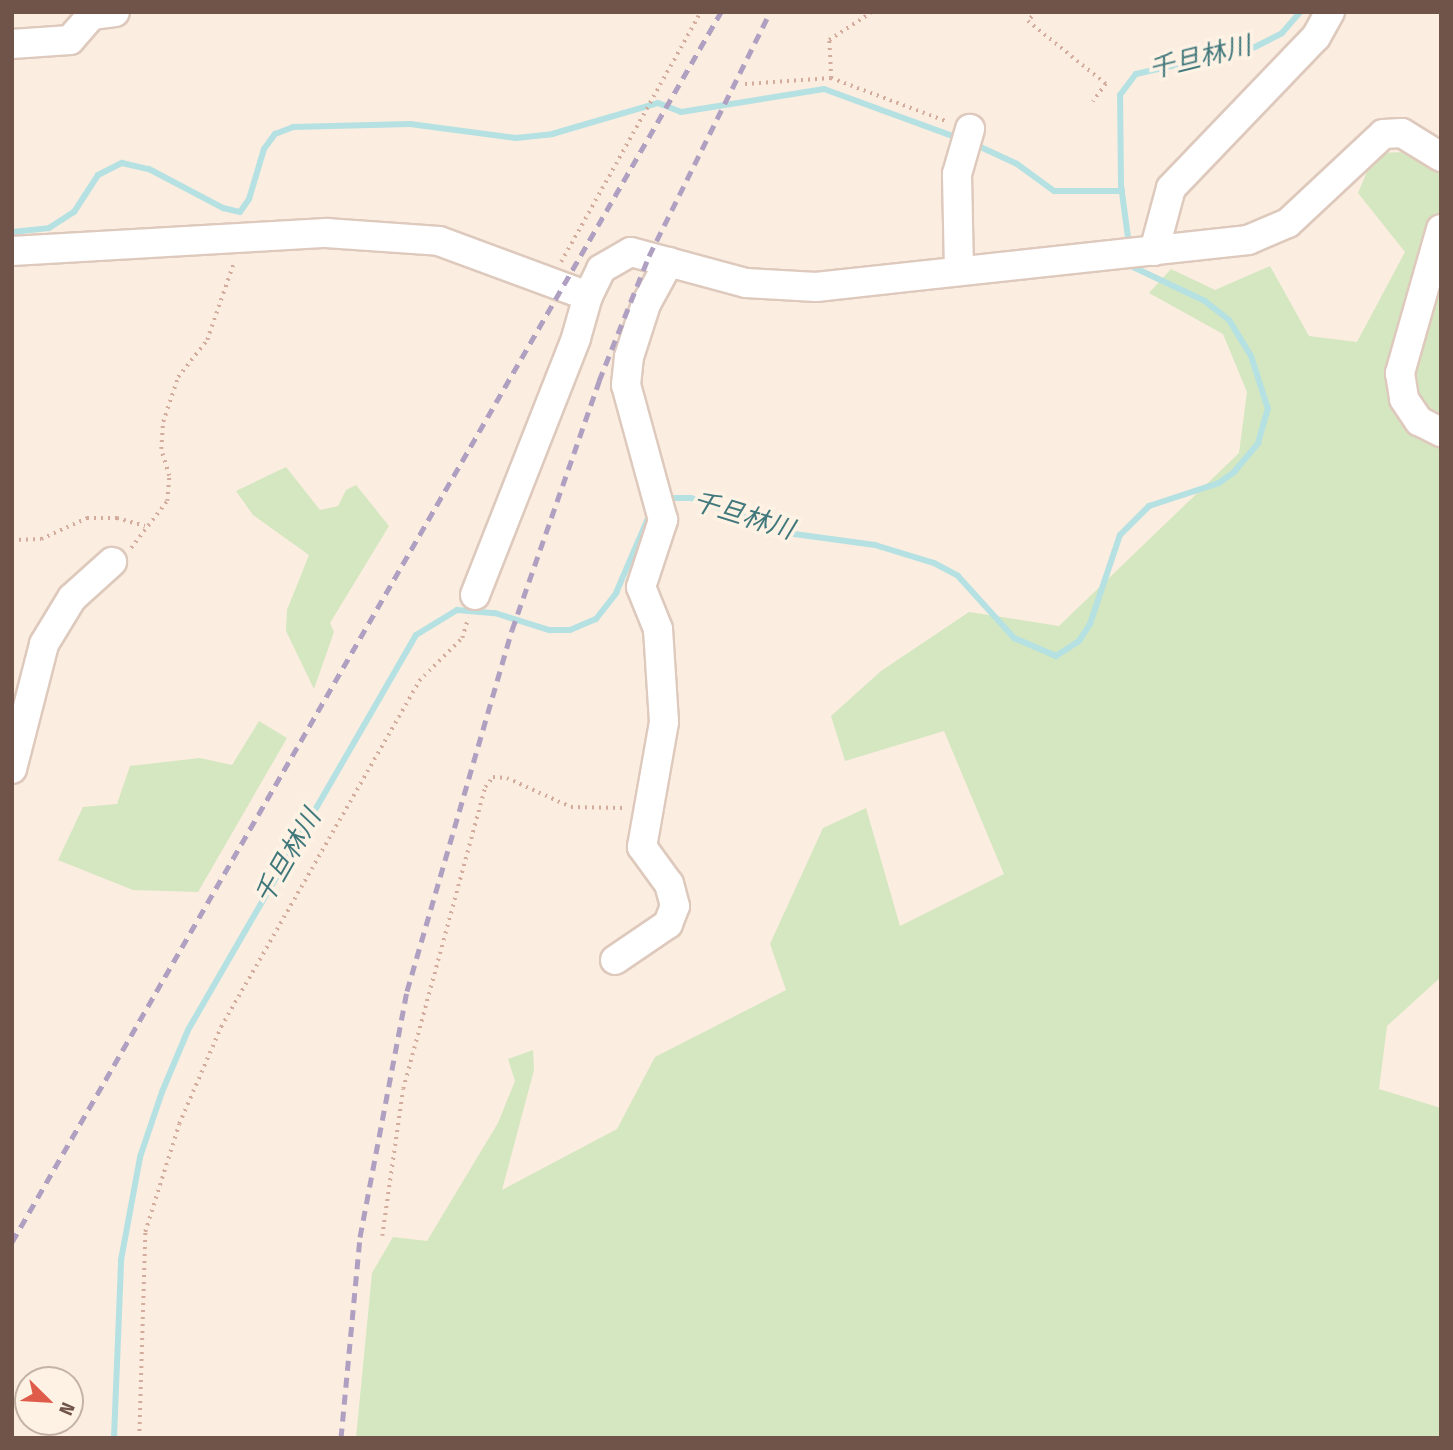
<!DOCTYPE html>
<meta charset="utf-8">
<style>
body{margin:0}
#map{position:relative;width:1453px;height:1450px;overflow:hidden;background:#fbede0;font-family:"Fira Sans Condensed","Noto Sans JP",sans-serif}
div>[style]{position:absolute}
.green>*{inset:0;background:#d4e7c0}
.stream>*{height:6px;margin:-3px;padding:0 3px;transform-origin:3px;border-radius:3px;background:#b6e1e2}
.path>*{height:3.5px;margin-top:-1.75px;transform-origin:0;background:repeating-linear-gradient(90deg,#d3ac9d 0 2px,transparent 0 7px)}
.roads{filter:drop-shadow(2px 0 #dec9bd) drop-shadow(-2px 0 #dec9bd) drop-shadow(0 2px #dec9bd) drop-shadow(0 -2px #dec9bd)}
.minor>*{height:28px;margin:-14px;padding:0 14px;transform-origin:14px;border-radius:14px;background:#fff}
.rail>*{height:5px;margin-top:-2.5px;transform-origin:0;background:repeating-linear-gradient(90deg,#afa0c2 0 10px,transparent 0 17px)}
span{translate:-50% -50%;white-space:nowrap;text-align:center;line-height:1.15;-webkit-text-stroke:7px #fef2e5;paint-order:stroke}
.water-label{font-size:26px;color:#41787b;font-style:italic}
.frame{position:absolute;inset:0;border:14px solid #705349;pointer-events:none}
.north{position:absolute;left:14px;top:1366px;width:70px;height:70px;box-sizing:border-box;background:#fef2e5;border:2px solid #c5b2a7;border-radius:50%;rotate:114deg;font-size:19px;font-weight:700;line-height:28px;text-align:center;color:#705349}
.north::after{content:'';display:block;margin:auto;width:24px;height:32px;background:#df5c4a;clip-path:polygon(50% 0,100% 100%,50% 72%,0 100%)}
</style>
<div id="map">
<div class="green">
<div style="clip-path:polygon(1441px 151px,1441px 977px,1387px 1026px,1379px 1089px,1441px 1108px,1441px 1438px,356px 1438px,372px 1273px,393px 1237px,427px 1241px,498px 1123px,515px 1081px,508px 1059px,533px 1050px,534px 1070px,502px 1190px,617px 1129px,655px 1057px,786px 990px,770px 944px,823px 828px,866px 808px,900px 926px,1004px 874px,944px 731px,845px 761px,831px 716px,881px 671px,969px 612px,1059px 626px,1239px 453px,1247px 392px,1223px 334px,1149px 293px,1171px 269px,1215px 290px,1270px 266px,1309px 336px,1357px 342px,1405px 252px,1358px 193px,1375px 153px)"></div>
<div style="clip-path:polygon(286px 467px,320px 510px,338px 506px,346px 490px,356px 485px,389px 526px,330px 623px,334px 632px,314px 689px,286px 631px,287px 610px,309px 555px,253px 515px,236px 491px)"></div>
<div style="clip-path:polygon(259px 721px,287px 738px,198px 892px,133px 890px,58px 860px,83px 807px,117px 804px,130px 766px,200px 758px,232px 765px)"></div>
</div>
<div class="stream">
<div style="left:974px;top:144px;width:47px;rotate:24.9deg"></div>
<div style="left:1017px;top:164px;width:46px;rotate:36.1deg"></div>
<div style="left:1054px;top:191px;width:68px"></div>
<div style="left:12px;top:232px;width:37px;rotate:-6deg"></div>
<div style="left:49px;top:228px;width:30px;rotate:-33deg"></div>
<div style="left:74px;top:212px;width:44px;rotate:-57deg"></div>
<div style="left:98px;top:175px;width:27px;rotate:-27deg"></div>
<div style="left:122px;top:163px;width:28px;rotate:13deg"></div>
<div style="left:149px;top:169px;width:84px;rotate:27.8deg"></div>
<div style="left:223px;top:208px;width:17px;rotate:13deg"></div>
<div style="left:240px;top:212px;width:16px;rotate:-55deg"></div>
<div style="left:249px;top:199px;width:52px;rotate:-73.3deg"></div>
<div style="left:264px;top:149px;width:19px;rotate:-54deg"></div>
<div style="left:275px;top:134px;width:19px;rotate:-21deg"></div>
<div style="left:293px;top:127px;width:117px;rotate:-1.5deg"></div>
<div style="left:410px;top:124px;width:107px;rotate:7.5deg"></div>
<div style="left:516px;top:138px;width:36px;rotate:-6deg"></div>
<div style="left:552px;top:134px;width:110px;rotate:-16.3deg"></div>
<div style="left:658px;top:103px;width:25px;rotate:21deg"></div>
<div style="left:681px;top:112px;width:145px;rotate:-9.1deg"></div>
<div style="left:824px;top:89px;width:146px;rotate:20.1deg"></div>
<div style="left:1129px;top:245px;width:61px;rotate:-97.6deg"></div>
<div style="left:1121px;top:185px;width:90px;rotate:-90.6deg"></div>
<div style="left:1120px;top:95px;width:26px;rotate:-53deg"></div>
<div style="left:1136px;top:74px;width:122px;rotate:-12.8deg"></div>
<div style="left:1255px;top:47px;width:30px;rotate:-27deg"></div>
<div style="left:1282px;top:33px;width:28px;rotate:-49deg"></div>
<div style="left:666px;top:498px;width:25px"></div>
<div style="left:691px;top:498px;width:109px;rotate:19.3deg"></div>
<div style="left:794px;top:534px;width:82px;rotate:7.7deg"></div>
<div style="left:875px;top:545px;width:62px;rotate:17deg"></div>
<div style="left:934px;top:563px;width:27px;rotate:28deg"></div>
<div style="left:958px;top:576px;width:84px;rotate:47.9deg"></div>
<div style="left:1014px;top:638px;width:46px;rotate:23.2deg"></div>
<div style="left:1056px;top:656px;width:27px;rotate:-33deg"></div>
<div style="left:1079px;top:641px;width:20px;rotate:-57deg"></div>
<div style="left:1090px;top:624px;width:94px;rotate:-71.4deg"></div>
<div style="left:1120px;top:535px;width:41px;rotate:-45deg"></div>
<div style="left:1149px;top:506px;width:74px;rotate:-18.2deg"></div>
<div style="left:1219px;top:483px;width:19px;rotate:-36deg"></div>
<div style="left:1234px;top:472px;width:38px;rotate:-50deg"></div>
<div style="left:1258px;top:443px;width:35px;rotate:-74deg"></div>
<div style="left:1268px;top:409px;width:56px;rotate:-107.8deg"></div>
<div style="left:1251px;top:356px;width:42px;rotate:-121.4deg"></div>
<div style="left:1229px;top:320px;width:31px;rotate:-142deg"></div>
<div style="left:1205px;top:301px;width:82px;rotate:-154.7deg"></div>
<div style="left:1131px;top:266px;width:7px;rotate:-98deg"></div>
<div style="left:114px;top:1438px;width:178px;rotate:-87.7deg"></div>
<div style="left:121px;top:1260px;width:105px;rotate:-79.5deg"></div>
<div style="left:140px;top:1157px;width:69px;rotate:-71.3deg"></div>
<div style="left:162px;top:1092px;width:67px;rotate:-67.2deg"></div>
<div style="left:188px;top:1030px;width:456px;rotate:-60deg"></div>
<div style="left:416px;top:635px;width:48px;rotate:-31.4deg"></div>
<div style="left:457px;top:610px;width:38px;rotate:5deg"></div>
<div style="left:495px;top:613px;width:57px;rotate:17.5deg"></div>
<div style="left:549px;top:630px;width:21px"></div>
<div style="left:570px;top:630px;width:28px;rotate:-23deg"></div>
<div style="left:596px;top:619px;width:33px;rotate:-52deg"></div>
<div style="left:616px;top:593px;width:91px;rotate:-66.8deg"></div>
</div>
<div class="path">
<div style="left:1037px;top:12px;width:13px;rotate:135deg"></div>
<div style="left:1028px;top:21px;width:100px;rotate:38.9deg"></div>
<div style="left:1106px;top:84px;width:22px;rotate:126deg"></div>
<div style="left:831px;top:78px;width:38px;rotate:-93deg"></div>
<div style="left:829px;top:40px;width:51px;rotate:-33.1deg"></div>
<div style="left:745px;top:84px;width:86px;rotate:-4deg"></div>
<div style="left:831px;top:78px;width:125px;rotate:20.6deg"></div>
<div style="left:561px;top:262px;width:287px;rotate:-60.8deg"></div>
<div style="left:12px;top:540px;width:29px;rotate:-2deg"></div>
<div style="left:41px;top:539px;width:51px;rotate:-24.5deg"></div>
<div style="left:87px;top:518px;width:30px"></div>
<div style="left:117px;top:518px;width:29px;rotate:16deg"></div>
<div style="left:131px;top:548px;width:59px;rotate:-52.5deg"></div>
<div style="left:167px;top:501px;width:25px;rotate:-85deg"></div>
<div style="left:169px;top:476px;width:28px;rotate:-107deg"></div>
<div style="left:161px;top:449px;width:27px;rotate:-86deg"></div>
<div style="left:163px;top:422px;width:47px;rotate:-71.6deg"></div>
<div style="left:178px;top:377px;width:47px;rotate:-51.9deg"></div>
<div style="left:207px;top:340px;width:83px;rotate:-70.9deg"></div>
<div style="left:382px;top:1236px;width:148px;rotate:-81.9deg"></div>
<div style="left:403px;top:1089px;width:313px;rotate:-74.8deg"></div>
<div style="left:485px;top:787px;width:13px;rotate:-51deg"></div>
<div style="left:493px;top:777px;width:14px;rotate:4deg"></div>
<div style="left:507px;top:778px;width:70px;rotate:24.4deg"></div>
<div style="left:571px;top:807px;width:53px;rotate:1.1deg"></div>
<div style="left:139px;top:1438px;width:206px;rotate:-88.3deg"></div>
<div style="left:145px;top:1232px;width:113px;rotate:-72.5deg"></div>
<div style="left:179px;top:1124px;width:106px;rotate:-66.6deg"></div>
<div style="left:221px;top:1027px;width:399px;rotate:-60.2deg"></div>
<div style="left:419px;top:681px;width:61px;rotate:-45deg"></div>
<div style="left:462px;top:638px;width:21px;rotate:-73deg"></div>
</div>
<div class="roads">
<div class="minor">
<div style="left:12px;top:44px;width:58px;rotate:-3.9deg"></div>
<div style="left:70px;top:40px;width:33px;rotate:-49deg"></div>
<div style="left:92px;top:15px;width:23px;rotate:-7deg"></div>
<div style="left:1441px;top:229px;width:150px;rotate:105.9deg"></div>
<div style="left:1400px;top:373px;width:26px;rotate:81deg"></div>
<div style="left:1404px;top:399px;width:27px;rotate:56deg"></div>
<div style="left:1419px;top:421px;width:25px;rotate:27deg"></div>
<div style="left:12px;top:251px;width:315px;rotate:-3.3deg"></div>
<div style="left:326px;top:233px;width:113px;rotate:4deg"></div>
<div style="left:439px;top:241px;width:159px;rotate:20.3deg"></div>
<div style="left:588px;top:296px;width:30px;rotate:-64deg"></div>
<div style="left:601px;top:269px;width:34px;rotate:-30deg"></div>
<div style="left:631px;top:252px;width:119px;rotate:15.1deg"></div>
<div style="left:746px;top:283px;width:70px;rotate:3.3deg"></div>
<div style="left:816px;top:287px;width:435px;rotate:-6.2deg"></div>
<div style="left:1248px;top:240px;width:43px;rotate:-23deg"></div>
<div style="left:1288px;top:223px;width:130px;rotate:-43.1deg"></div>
<div style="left:1383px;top:134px;width:19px;rotate:-3deg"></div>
<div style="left:1402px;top:133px;width:46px;rotate:31.6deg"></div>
<div style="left:1154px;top:251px;width:65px;rotate:-74.9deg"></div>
<div style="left:1171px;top:188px;width:209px;rotate:-46.2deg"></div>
<div style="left:1316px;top:37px;width:29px;rotate:-61deg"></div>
<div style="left:959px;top:271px;width:97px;rotate:-91.2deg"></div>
<div style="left:957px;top:174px;width:47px;rotate:-73.9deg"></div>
<div style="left:475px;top:595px;width:276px;rotate:-68.5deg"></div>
<div style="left:576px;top:338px;width:44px;rotate:-74.1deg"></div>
<div style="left:12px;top:769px;width:129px;rotate:-75.6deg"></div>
<div style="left:44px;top:644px;width:54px;rotate:-58.7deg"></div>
<div style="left:72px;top:598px;width:54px;rotate:-42deg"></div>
<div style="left:615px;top:960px;width:64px;rotate:-34.2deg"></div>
<div style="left:668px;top:924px;width:19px;rotate:-69deg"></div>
<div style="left:675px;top:906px;width:23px;rotate:-105deg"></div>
<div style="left:669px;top:884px;width:46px;rotate:-126.1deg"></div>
<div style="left:642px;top:847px;width:127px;rotate:-80deg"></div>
<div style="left:664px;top:722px;width:93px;rotate:-93.7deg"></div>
<div style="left:658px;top:629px;width:45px;rotate:-112deg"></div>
<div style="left:641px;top:587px;width:71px;rotate:-71.8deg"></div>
<div style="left:663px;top:520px;width:140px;rotate:-105.3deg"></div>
<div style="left:626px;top:385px;width:28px;rotate:-84deg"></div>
<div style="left:629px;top:357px;width:56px;rotate:-72.2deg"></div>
<div style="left:646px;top:304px;width:48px;rotate:-61.3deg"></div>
</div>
</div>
<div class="rail">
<div style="left:12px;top:1242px;width:1420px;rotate:-60.04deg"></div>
<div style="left:341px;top:1438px;width:202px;rotate:-84.6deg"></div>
<div style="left:360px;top:1237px;width:250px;rotate:-79.2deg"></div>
<div style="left:407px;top:991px;width:376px;rotate:-73.8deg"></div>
<div style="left:512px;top:630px;width:264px;rotate:-70.7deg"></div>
<div style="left:599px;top:381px;width:135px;rotate:-68.2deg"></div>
<div style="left:649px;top:256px;width:272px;rotate:-63.6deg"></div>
</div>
<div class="water-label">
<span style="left:1200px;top:58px;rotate:-14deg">千旦林川</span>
<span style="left:743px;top:516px;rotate:17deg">千旦林川</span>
<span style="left:288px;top:857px;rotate:-60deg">千旦林川</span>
</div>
<div class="frame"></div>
<div class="north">N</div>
</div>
